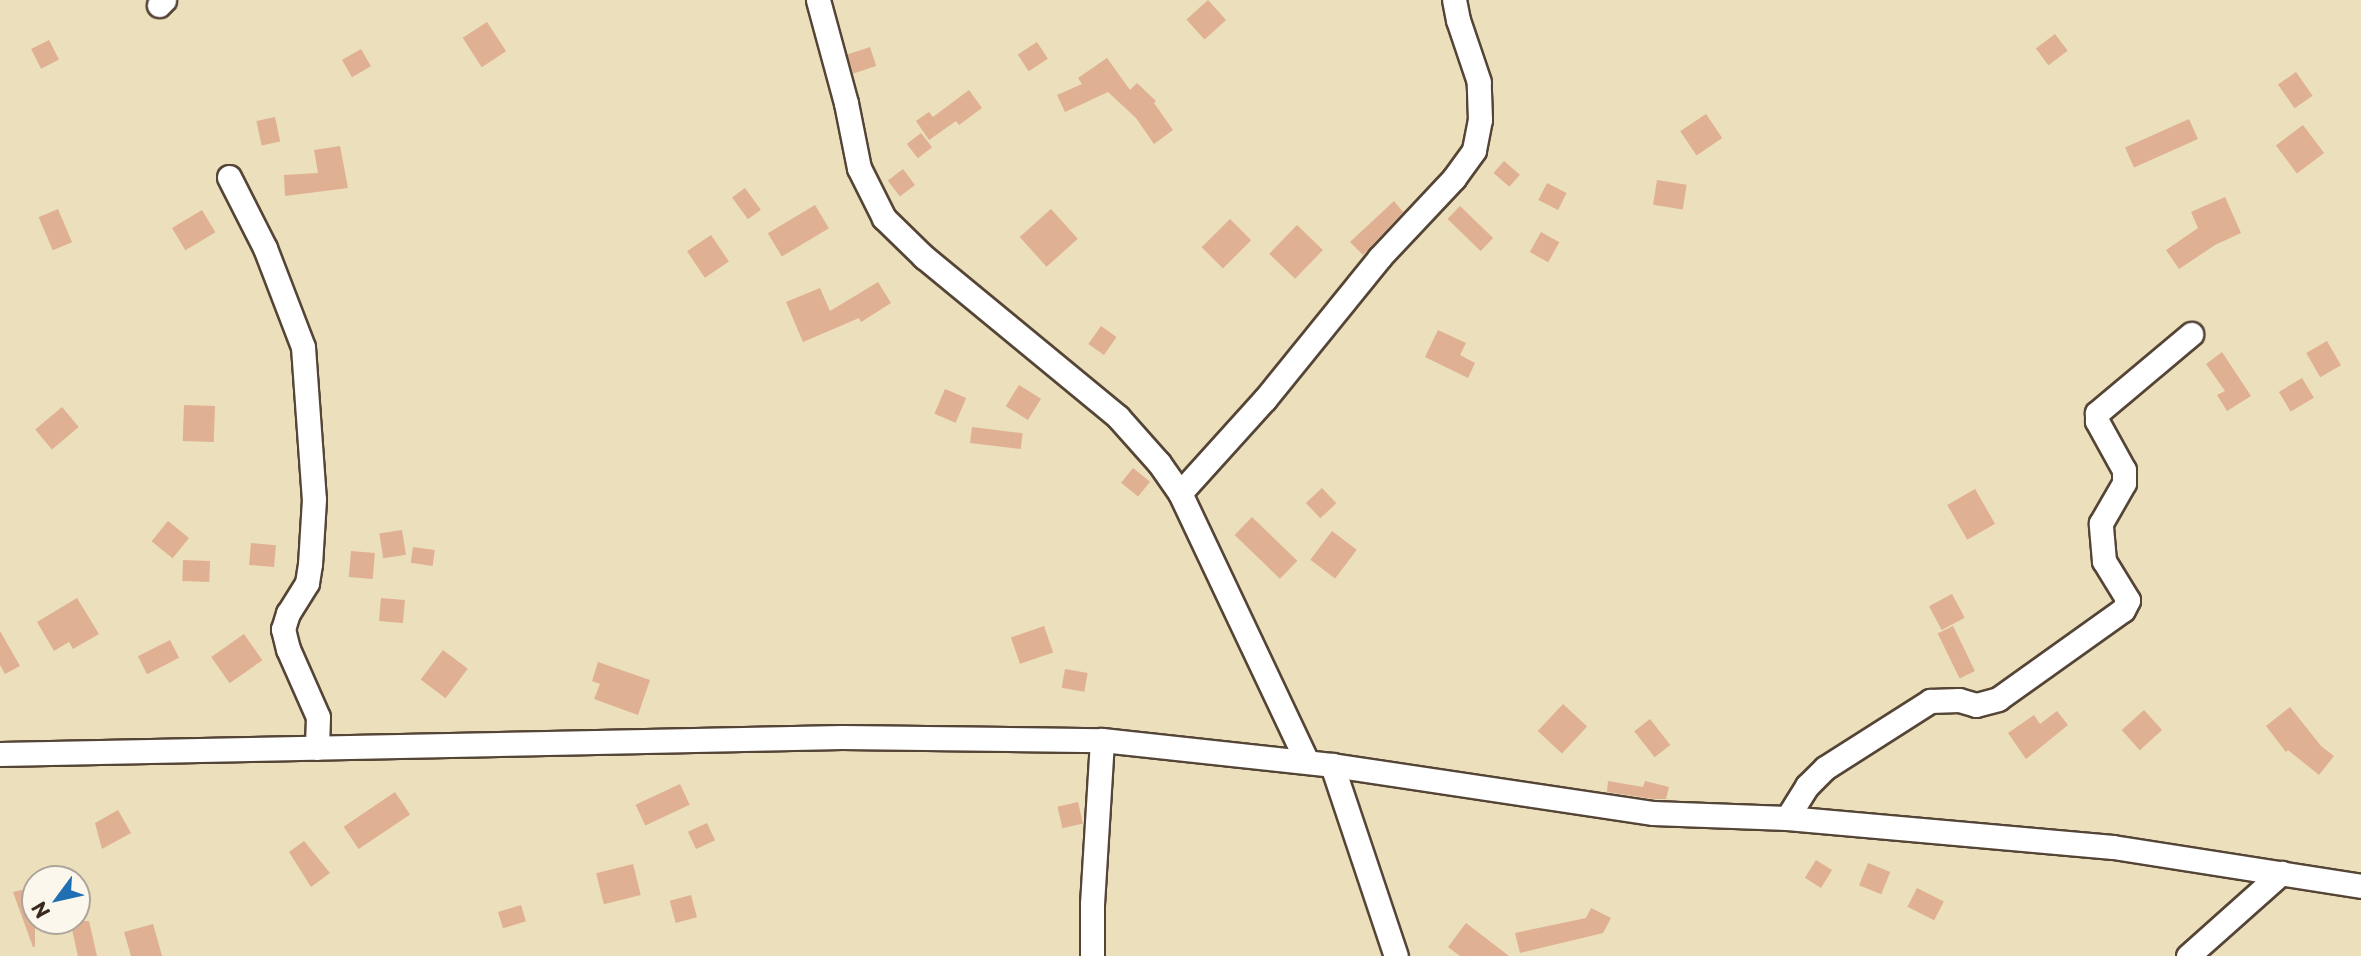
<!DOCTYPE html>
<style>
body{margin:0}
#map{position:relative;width:2361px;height:956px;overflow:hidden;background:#ebdfbc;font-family:"Playpen Sans",sans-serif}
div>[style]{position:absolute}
.building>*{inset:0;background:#e0b092;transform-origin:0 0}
.roads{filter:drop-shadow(2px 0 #554536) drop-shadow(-2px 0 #554536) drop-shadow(0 2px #554536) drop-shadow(0 -2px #554536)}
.street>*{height:23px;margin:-11.5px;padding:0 11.5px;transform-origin:11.5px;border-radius:11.5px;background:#fff}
span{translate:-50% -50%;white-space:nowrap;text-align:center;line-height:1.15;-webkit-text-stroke:7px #fbf7ec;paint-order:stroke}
.north{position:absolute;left:21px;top:865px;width:70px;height:70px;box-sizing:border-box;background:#fbf7ec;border:2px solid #aea59a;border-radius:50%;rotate:237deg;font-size:19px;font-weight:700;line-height:28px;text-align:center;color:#3b2a1e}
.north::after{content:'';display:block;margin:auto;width:24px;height:32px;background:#1f6fb2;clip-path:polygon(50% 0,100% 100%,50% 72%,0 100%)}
</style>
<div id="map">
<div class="building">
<div style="left:1208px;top:0;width:27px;height:29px;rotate:48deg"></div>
<div style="left:487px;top:22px;width:35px;height:29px;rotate:57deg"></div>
<div style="left:2055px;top:34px;width:21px;height:24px;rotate:53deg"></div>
<div style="left:49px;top:40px;width:22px;height:20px;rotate:63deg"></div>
<div style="left:1037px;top:42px;width:20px;height:23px;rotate:57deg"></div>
<div style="left:870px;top:47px;width:20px;height:24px;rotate:72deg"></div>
<div style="left:361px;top:49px;width:20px;height:22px;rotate:60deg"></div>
<div style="clip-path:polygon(1107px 58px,1130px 90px,1137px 83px,1156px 101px,1154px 103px,1173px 130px,1154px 144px,1136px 118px,1108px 92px,1065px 112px,1057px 95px,1082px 84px,1078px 78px)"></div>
<div style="left:2296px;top:72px;width:29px;height:22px;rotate:55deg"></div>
<div style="clip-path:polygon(969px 90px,982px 108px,959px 125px,956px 121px,929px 140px,916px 121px,929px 112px,933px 117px)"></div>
<div style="left:1706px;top:114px;width:29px;height:31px;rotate:56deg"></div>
<div style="left:275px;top:117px;width:25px;height:19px;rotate:78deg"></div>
<div style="left:2189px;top:119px;width:22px;height:70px;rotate:66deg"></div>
<div style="left:2303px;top:125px;width:35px;height:34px;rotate:53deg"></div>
<div style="left:921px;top:133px;width:18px;height:18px;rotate:52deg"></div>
<div style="clip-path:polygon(340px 146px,348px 188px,285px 196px,284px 175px,318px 173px,314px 150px)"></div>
<div style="left:1504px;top:161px;width:21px;height:16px;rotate:41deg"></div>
<div style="left:903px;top:169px;width:20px;height:19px;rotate:53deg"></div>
<div style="left:1657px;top:180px;width:30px;height:25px;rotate:9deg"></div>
<div style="left:1547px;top:183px;width:22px;height:19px;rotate:27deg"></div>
<div style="left:745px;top:188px;width:27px;height:16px;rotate:54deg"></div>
<div style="clip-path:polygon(2225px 197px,2241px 233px,2215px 245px,2179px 269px,2166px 250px,2198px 228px,2191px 212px)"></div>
<div style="clip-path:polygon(1394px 201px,1403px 212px,1363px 255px,1350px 242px)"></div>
<div style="left:815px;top:205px;width:27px;height:55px;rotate:59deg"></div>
<div style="left:1460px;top:206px;width:46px;height:18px;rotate:44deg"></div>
<div style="left:58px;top:209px;width:36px;height:21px;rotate:67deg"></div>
<div style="left:1051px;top:209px;width:40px;height:42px;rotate:48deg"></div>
<div style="left:202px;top:210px;width:26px;height:35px;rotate:59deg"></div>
<div style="left:1230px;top:219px;width:30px;height:40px;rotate:45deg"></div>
<div style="left:1297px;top:225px;width:36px;height:40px;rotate:44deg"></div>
<div style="left:1541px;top:232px;width:21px;height:23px;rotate:29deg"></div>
<div style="left:711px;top:235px;width:32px;height:29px;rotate:56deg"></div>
<div style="clip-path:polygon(878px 282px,891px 303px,861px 322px,859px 318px,803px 342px,786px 302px,820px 288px,830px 311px)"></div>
<div style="left:1101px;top:326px;width:19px;height:22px;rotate:35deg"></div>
<div style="clip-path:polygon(1438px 330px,1466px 343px,1460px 355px,1475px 363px,1468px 378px,1425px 357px)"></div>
<div style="left:2327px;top:341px;width:28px;height:24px;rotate:60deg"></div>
<div style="clip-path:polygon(2222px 352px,2251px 396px,2227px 411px,2217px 395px,2225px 391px,2206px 364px)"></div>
<div style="left:2302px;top:378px;width:23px;height:27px;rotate:59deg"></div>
<div style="left:1019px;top:385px;width:26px;height:25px;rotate:32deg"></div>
<div style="left:945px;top:389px;width:23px;height:27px;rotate:23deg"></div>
<div style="left:184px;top:405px;width:31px;height:36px;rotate:2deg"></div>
<div style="left:62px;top:407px;width:26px;height:35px;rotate:50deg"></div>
<div style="left:972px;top:427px;width:51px;height:16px;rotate:7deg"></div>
<div style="left:1133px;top:468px;width:22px;height:19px;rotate:39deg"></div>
<div style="left:1322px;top:488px;width:21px;height:22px;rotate:47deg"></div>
<div style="left:1975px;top:489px;width:40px;height:32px;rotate:60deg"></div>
<div style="left:1252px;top:517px;width:63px;height:25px;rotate:44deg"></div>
<div style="left:168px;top:521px;width:27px;height:26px;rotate:39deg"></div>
<div style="left:402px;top:530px;width:25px;height:23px;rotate:81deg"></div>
<div style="left:1332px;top:531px;width:31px;height:36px;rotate:37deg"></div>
<div style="left:251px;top:543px;width:25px;height:22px;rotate:5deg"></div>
<div style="left:413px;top:547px;width:22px;height:16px;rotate:8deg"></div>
<div style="left:351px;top:551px;width:24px;height:26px;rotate:5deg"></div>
<div style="left:183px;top:560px;width:27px;height:21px;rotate:2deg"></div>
<div style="left:1952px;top:594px;width:27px;height:26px;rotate:62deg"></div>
<div style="clip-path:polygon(77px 598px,99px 634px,73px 649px,69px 642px,54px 651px,37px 622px)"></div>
<div style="left:381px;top:598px;width:24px;height:23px;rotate:5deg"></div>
<div style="left:1044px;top:626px;width:28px;height:35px;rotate:71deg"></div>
<div style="left:1953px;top:626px;width:50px;height:17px;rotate:64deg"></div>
<div style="clip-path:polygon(0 631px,20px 666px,5px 674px,0 665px)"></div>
<div style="left:244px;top:634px;width:32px;height:40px;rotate:55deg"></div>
<div style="left:170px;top:640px;width:20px;height:36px;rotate:63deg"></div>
<div style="left:443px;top:650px;width:31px;height:37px;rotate:37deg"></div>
<div style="clip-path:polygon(598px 662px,650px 680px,638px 715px,594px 699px,600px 684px,592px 681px)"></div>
<div style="left:1065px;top:669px;width:23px;height:19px;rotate:10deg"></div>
<div style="left:1563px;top:704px;width:33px;height:37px;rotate:43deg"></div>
<div style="clip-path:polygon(2290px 707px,2321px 746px,2334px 756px,2319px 775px,2288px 750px,2286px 752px,2266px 726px)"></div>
<div style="left:2144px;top:710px;width:27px;height:30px;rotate:48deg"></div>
<div style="clip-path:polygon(2057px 711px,2068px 725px,2026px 759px,2008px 733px,2034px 715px,2040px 724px)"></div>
<div style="left:1650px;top:719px;width:33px;height:20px;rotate:52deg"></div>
<div style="clip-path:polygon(1608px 781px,1643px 787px,1645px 781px,1669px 787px,1666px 799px,1654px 799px,1607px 792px)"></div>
<div style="left:680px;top:784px;width:23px;height:49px;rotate:65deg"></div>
<div style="left:395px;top:792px;width:27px;height:62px;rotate:56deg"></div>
<div style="left:1078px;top:802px;width:22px;height:21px;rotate:77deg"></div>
<div style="clip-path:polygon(118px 810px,131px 833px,102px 849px,95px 823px)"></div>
<div style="left:707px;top:823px;width:19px;height:21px;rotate:65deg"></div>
<div style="clip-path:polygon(304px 841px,330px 873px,311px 887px,289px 852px)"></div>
<div style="left:1816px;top:860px;width:19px;height:21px;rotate:32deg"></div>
<div style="left:1868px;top:863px;width:24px;height:24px;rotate:22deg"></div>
<div style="left:633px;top:864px;width:32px;height:38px;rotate:76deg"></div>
<div style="clip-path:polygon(35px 887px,35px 947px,33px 947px,13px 892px)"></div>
<div style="left:1917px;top:888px;width:30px;height:21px;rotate:27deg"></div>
<div style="left:691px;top:895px;width:23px;height:22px;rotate:75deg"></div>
<div style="left:521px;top:905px;width:17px;height:24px;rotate:73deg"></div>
<div style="clip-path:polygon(1591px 908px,1611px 918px,1603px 933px,1520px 953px,1515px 933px,1586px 918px)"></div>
<div style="clip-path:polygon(70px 921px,89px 921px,97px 956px,78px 956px)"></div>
<div style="clip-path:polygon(1466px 923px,1509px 956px,1460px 956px,1448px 947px)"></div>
<div style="clip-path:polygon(153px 924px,162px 956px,131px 956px,124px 932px)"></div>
</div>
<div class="roads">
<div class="street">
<div style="left:818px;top:0;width:107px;rotate:74.8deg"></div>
<div style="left:846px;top:103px;width:66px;rotate:78.7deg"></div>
<div style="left:859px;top:168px;width:56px;rotate:63.4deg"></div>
<div style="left:884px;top:218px;width:56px;rotate:44.3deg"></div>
<div style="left:924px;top:257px;width:251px;rotate:39.5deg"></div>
<div style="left:1118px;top:417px;width:62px;rotate:48.3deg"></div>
<div style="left:1159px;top:463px;width:37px;rotate:55deg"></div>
<div style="left:1180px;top:493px;width:297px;rotate:64.7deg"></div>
<div style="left:159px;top:5px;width:7px;rotate:-45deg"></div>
<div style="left:229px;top:177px;width:80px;rotate:63.1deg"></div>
<div style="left:265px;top:248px;width:106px;rotate:69deg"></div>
<div style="left:303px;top:347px;width:152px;rotate:85.9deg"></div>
<div style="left:314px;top:499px;width:65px;rotate:93.5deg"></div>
<div style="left:310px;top:564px;width:19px;rotate:99deg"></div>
<div style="left:307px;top:583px;width:36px;rotate:122deg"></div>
<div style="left:288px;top:613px;width:17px;rotate:107deg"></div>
<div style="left:283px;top:629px;width:21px;rotate:76deg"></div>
<div style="left:288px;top:649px;width:74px;rotate:66.2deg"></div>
<div style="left:318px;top:717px;width:31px;rotate:92deg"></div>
<div style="left:1180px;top:493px;width:127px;rotate:-47.9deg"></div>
<div style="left:1265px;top:399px;width:181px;rotate:-51deg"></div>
<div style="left:1379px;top:258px;width:110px;rotate:-46.8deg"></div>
<div style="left:1454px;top:178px;width:34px;rotate:-54deg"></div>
<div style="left:1474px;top:150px;width:31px;rotate:-79deg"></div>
<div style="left:1480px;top:120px;width:38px;rotate:-92deg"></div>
<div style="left:1479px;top:82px;width:65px;rotate:-108.7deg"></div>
<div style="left:1458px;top:20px;width:20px;rotate:-101deg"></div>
<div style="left:0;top:754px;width:842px;rotate:-1.16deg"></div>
<div style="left:842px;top:737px;width:260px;rotate:0.7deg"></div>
<div style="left:1102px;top:740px;width:231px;rotate:6.2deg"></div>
<div style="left:1332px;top:765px;width:325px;rotate:8.5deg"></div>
<div style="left:1653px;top:813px;width:134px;rotate:2.1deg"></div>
<div style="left:1787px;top:818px;width:327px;rotate:5.1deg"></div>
<div style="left:2113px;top:847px;width:251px;rotate:8.9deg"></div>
<div style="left:1332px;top:765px;width:201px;rotate:71.5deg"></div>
<div style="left:1787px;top:818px;width:38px;rotate:-58deg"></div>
<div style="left:1807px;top:786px;width:25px;rotate:-45deg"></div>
<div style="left:1825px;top:768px;width:125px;rotate:-32.5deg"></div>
<div style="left:1930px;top:701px;width:29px;rotate:-2deg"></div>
<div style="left:1959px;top:700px;width:18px;rotate:16deg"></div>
<div style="left:1976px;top:705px;width:23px;rotate:-15deg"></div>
<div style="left:1998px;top:699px;width:153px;rotate:-35.5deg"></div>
<div style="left:2123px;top:610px;width:11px;rotate:-63deg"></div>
<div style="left:2128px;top:600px;width:46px;rotate:-121.6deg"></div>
<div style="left:2104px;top:561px;width:38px;rotate:-95deg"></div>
<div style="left:2101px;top:523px;width:46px;rotate:-60.1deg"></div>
<div style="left:2124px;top:483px;width:13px;rotate:-90deg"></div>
<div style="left:2124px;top:470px;width:56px;rotate:-118.9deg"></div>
<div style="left:2097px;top:421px;width:8px;rotate:-90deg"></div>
<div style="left:2097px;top:413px;width:123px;rotate:-40deg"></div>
<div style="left:1092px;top:956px;width:52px;rotate:-90deg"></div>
<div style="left:1092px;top:904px;width:164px;rotate:-86.5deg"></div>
<div style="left:2188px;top:956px;width:125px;rotate:-41.7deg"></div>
</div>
</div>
<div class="north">N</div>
</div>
